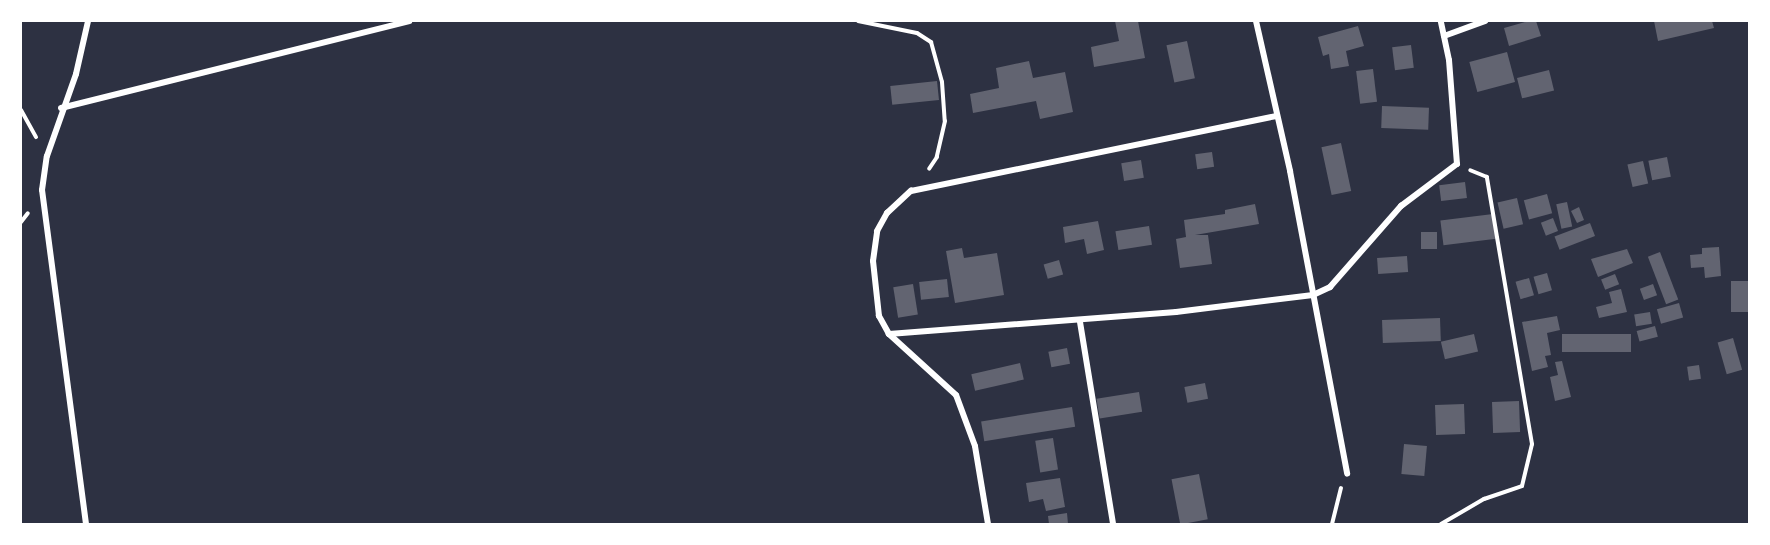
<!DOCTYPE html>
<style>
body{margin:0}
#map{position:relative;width:1770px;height:545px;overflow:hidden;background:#2d3142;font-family:"Sofia Sans Condensed",sans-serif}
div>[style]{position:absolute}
.building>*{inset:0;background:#626471;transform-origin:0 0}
.path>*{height:4px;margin:-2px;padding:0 2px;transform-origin:2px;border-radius:2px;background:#fff}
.minor>*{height:6px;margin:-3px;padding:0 3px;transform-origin:3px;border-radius:3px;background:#fff}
span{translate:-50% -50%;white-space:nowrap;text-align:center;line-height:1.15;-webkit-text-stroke:4.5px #fff;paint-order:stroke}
.frame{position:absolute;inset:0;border:22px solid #fff;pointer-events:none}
</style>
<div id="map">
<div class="building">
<div style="clip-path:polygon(1115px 21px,1138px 21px,1145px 58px,1094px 67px,1091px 47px,1119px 41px)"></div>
<div style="clip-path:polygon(1529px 21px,1536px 21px,1541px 36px,1509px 46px,1504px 28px)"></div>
<div style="clip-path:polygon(1654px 21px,1712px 21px,1714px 28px,1658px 41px)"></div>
<div style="clip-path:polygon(1358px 26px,1364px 46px,1346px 51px,1349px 66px,1331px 69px,1329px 54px,1323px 56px,1318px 37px)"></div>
<div style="left:1187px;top:41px;width:38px;height:21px;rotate:78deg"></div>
<div style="left:1411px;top:45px;width:23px;height:19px;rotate:83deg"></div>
<div style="left:1507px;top:52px;width:31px;height:39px;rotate:75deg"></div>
<div style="clip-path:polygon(1029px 61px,1033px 78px,1065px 72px,1073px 112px,1040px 119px,1036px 101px,973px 113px,970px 94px,999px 88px,996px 68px)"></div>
<div style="left:1373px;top:69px;width:33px;height:17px;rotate:83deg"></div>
<div style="left:1549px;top:70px;width:21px;height:33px;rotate:76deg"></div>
<div style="left:937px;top:81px;width:19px;height:47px;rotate:84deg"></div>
<div style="left:1382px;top:106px;width:47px;height:22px;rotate:2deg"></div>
<div style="left:1341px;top:143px;width:49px;height:20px;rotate:78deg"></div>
<div style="left:1212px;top:152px;width:15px;height:17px;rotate:82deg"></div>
<div style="left:1667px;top:157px;width:20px;height:19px;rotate:79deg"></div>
<div style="left:1141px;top:160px;width:18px;height:20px;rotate:81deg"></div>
<div style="left:1643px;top:161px;width:23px;height:16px;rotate:77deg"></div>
<div style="left:1465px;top:182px;width:16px;height:26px;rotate:83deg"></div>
<div style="left:1547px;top:194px;width:20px;height:24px;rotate:75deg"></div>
<div style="left:1517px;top:198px;width:27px;height:20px;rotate:77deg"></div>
<div style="left:1567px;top:202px;width:25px;height:11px;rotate:78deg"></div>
<div style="clip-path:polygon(1255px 204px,1259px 224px,1195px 235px,1208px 235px,1212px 264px,1180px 268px,1176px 239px,1186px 237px,1184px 220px,1225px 214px,1225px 210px)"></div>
<div style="clip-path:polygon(1579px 207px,1584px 220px,1577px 223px,1571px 211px)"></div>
<div style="left:1493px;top:214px;width:25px;height:53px;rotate:83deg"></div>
<div style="left:1553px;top:218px;width:14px;height:13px;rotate:69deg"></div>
<div style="clip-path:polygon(1098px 221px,1104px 250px,1087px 254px,1084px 239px,1065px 243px,1063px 227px)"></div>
<div style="left:1590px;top:223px;width:14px;height:38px;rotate:69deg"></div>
<div style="left:1149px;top:226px;width:19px;height:34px;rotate:81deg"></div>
<div style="left:1437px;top:232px;width:17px;height:16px;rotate:90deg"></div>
<div style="clip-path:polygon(1719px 247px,1721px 276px,1705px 278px,1704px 267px,1691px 268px,1690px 255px,1702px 254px,1702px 248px)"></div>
<div style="clip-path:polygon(962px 248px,964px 258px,997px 253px,1004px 295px,955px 303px,946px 251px)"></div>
<div style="clip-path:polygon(1627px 249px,1633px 263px,1598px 277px,1591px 259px)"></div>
<div style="left:1660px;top:252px;width:51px;height:13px;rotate:69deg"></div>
<div style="left:1407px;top:256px;width:16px;height:30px;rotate:86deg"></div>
<div style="left:1059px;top:260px;width:15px;height:16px;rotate:74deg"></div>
<div style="left:1547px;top:273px;width:18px;height:14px;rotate:74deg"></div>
<div style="left:1615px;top:274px;width:11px;height:15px;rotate:68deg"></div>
<div style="left:1529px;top:278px;width:18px;height:14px;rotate:74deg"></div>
<div style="left:947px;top:279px;width:18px;height:28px;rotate:84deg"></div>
<div style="left:1749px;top:281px;width:31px;height:18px;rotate:90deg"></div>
<div style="left:913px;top:284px;width:31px;height:20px;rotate:81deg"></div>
<div style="left:1653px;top:284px;width:12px;height:14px;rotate:70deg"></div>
<div style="clip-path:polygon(1621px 289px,1627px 312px,1599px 318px,1596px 307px,1612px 303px,1609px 292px)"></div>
<div style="left:1679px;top:303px;width:15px;height:23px;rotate:74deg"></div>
<div style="left:1650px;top:312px;width:12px;height:16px;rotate:81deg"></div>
<div style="clip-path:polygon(1557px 316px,1560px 330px,1547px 333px,1551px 355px,1545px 356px,1548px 367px,1532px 371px,1522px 322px)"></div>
<div style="left:1440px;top:318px;width:23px;height:58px;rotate:88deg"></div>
<div style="left:1655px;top:326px;width:11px;height:19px;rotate:75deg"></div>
<div style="left:1474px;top:334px;width:18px;height:34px;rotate:77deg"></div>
<div style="left:1631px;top:334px;width:18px;height:69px;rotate:90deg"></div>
<div style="left:1733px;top:338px;width:33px;height:16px;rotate:74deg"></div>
<div style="left:1067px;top:348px;width:16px;height:19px;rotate:79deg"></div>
<div style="clip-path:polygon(1562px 361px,1571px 397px,1555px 401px,1550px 377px,1558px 375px,1555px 362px)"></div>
<div style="left:1020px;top:363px;width:17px;height:50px;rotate:77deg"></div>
<div style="left:1699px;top:365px;width:14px;height:12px;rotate:82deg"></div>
<div style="left:1205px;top:383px;width:16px;height:21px;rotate:79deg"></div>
<div style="left:1139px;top:392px;width:20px;height:43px;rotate:81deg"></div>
<div style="left:1519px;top:401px;width:31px;height:27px;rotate:88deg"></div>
<div style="left:1464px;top:404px;width:30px;height:29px;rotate:88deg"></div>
<div style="left:1072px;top:407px;width:20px;height:92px;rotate:81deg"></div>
<div style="left:1053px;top:438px;width:32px;height:18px;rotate:81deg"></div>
<div style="left:1404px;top:444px;width:23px;height:30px;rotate:5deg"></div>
<div style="left:1199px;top:474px;width:46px;height:28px;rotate:79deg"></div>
<div style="clip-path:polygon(1060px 478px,1065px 507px,1046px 511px,1043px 499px,1029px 502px,1026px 483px)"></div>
<div style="clip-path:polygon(1067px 513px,1068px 524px,1049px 524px,1048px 516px)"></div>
</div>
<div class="path">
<div style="left:858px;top:21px;width:60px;rotate:11.5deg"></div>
<div style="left:917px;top:33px;width:17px;rotate:33deg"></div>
<div style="left:931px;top:42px;width:41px;rotate:74.6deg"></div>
<div style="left:942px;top:82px;width:39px;rotate:86deg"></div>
<div style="left:945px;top:121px;width:37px;rotate:103deg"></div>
<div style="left:937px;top:157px;width:14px;rotate:124deg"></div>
<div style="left:21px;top:110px;width:31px;rotate:61deg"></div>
<div style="left:21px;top:222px;width:11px;rotate:-52deg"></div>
<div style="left:1332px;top:524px;width:37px;rotate:-76deg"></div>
<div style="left:1441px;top:524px;width:50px;rotate:-30.2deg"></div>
<div style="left:1484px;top:499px;width:40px;rotate:-18.9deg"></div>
<div style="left:1522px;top:486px;width:43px;rotate:-76.6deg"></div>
<div style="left:1532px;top:444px;width:271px;rotate:-99.6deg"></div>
<div style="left:1487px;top:177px;width:18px;rotate:-158deg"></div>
</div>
<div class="minor">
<div style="left:1256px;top:21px;width:154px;rotate:77.2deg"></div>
<div style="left:1290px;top:171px;width:308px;rotate:79.3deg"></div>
<div style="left:1444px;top:36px;width:44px;rotate:-20.1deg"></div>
<div style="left:61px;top:108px;width:359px;rotate:-14deg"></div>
<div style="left:1080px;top:322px;width:205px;rotate:80.7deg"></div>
<div style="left:889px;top:334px;width:288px;rotate:-4.4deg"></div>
<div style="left:1176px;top:312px;width:138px;rotate:-7.1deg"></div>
<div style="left:1313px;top:295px;width:19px;rotate:-25deg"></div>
<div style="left:1330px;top:287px;width:108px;rotate:-48.8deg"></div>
<div style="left:1401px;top:206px;width:70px;rotate:-36.9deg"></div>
<div style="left:1457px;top:164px;width:104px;rotate:-94.4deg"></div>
<div style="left:1449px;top:60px;width:40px;rotate:-102deg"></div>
<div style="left:86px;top:524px;width:337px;rotate:-97.5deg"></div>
<div style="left:42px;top:190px;width:34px;rotate:-82deg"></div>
<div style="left:47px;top:156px;width:87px;rotate:-70.5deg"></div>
<div style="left:76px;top:74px;width:54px;rotate:-77.2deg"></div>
<div style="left:988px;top:524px;width:79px;rotate:-99.5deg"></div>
<div style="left:975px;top:446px;width:54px;rotate:-110.4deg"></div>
<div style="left:956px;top:395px;width:91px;rotate:-137.7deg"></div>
<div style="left:889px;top:334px;width:21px;rotate:-119deg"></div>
<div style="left:879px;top:316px;width:55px;rotate:-96.2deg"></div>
<div style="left:873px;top:261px;width:30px;rotate:-82deg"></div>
<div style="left:877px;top:231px;width:21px;rotate:-61deg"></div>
<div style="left:887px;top:213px;width:33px;rotate:-43deg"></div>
<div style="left:911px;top:191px;width:373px;rotate:-11.6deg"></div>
</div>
<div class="frame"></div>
</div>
